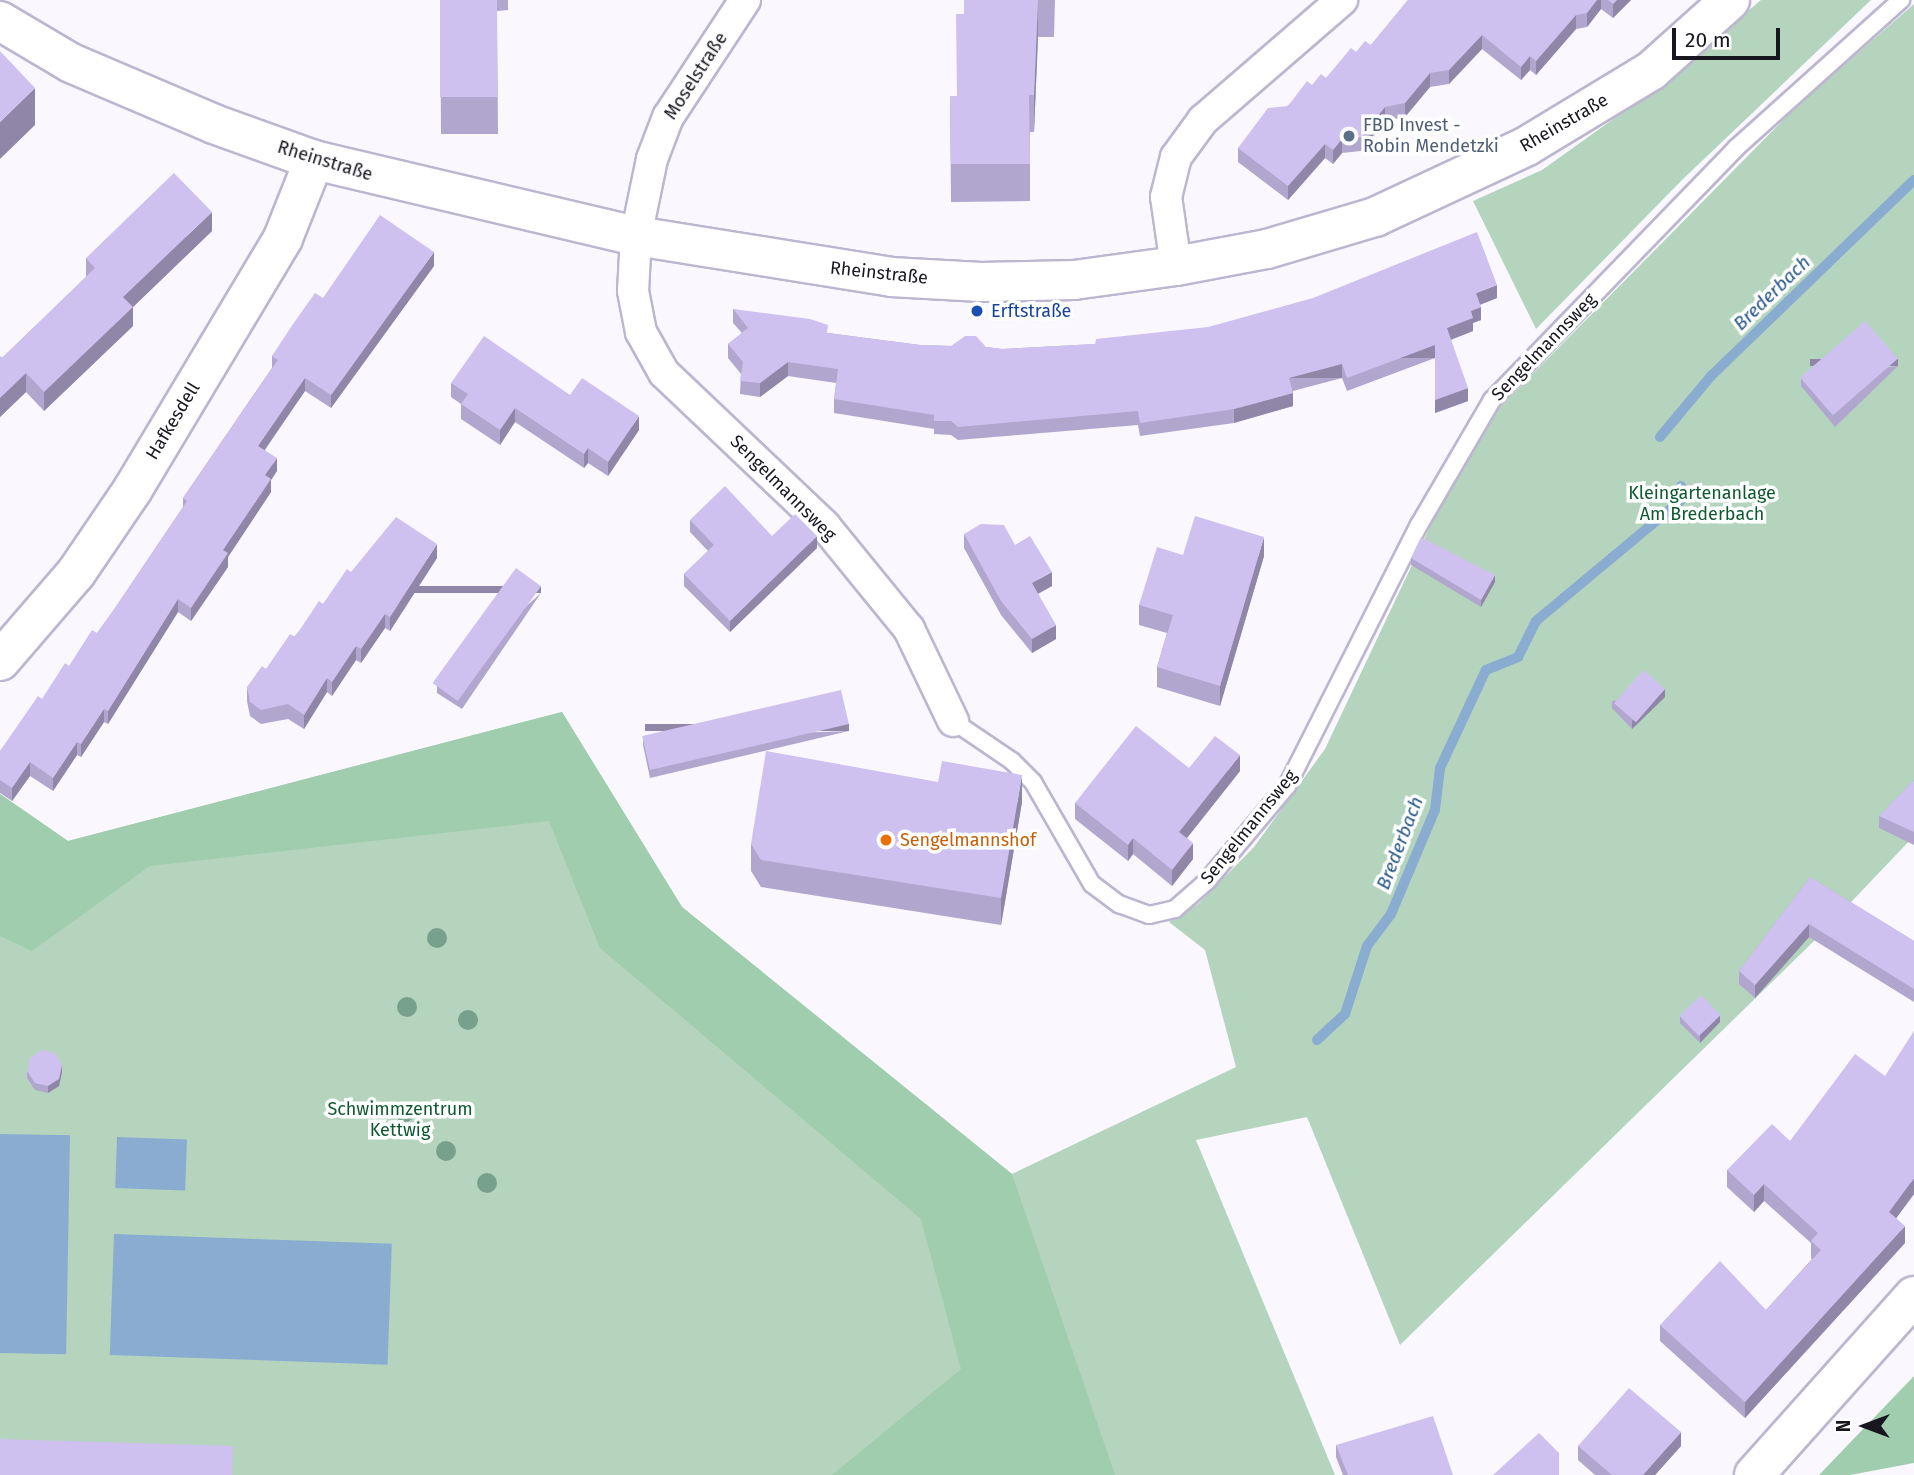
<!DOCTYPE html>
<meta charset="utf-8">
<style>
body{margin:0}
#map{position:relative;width:1914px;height:1475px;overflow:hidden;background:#faf8fe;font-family:"Fira Sans",sans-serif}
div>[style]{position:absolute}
.green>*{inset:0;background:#b4d4bd}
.forest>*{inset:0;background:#a0cdad}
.water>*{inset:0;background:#8aacd1;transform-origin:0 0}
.stream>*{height:10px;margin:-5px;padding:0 5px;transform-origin:5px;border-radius:5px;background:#8aacd1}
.roads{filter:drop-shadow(2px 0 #bdb6d0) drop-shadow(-2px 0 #bdb6d0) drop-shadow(0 2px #bdb6d0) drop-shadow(0 -2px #bdb6d0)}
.lane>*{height:16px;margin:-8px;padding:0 8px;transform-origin:8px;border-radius:8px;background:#fff}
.street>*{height:30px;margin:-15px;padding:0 15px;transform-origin:15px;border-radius:15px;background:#fff}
.secondary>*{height:38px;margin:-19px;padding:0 19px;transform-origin:19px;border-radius:19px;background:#fff}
.trees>*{width:20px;height:20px;margin:-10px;border-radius:50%;background:#78a18d}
.wall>*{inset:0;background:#b1a6ce}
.shaded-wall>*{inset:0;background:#9087a8;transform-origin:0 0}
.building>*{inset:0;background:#cec1f0;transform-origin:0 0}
.dots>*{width:19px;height:19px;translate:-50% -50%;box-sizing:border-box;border:4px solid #fff;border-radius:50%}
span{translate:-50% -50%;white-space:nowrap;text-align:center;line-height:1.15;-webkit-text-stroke:7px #fff;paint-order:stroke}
.street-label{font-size:18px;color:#18161f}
.service-label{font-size:18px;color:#4e5e75}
.left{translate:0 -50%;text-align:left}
.transit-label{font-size:18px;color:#164399}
.park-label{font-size:18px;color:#0e5931}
.food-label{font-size:18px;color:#c56008}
.water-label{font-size:19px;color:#295889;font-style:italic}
.north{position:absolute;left:1830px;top:1391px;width:70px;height:70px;-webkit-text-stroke:5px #fff;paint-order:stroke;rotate:270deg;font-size:19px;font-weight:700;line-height:28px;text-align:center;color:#18161f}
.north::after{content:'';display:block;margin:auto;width:24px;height:32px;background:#18161f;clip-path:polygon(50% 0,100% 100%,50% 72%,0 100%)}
.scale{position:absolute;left:1672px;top:28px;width:108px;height:32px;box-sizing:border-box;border:4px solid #18161f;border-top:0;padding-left:9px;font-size:21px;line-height:24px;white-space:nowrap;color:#18161f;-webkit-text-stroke:5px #fff;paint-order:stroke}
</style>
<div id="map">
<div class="green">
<div style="clip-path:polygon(1761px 0,1871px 0,1682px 180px,1536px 329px,1473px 201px,1542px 170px,1647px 95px)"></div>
<div style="clip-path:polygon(1914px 4px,1914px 836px,1814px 941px,1400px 1345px,1307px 1117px,1196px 1140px,1335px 1475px,0 1475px,0 794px,68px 841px,562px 712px,682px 907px,1012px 1174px,1236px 1067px,1205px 950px,1169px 922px,1198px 904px,1254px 847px,1325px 749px,1445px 495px,1500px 407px,1798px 105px)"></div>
</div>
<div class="forest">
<div style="clip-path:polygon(562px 712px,682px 907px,1012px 1174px,1115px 1475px,832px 1475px,961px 1369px,921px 1219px,600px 948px,549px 821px,150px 866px,32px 951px,0 936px,0 794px,68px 841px)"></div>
<div style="clip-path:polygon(1914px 1376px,1914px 1463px,1850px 1475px,1819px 1475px)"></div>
</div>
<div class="water">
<div style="left:0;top:1134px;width:70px;height:219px;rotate:1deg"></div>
<div style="left:117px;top:1137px;width:70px;height:51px;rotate:2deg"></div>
<div style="left:114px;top:1234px;width:278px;height:121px;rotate:2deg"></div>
</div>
<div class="stream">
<div style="left:1660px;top:437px;width:80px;rotate:-50.1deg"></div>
<div style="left:1711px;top:376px;width:282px;rotate:-44deg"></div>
<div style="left:1317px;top:1040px;width:38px;rotate:-43deg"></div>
<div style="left:1345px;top:1014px;width:71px;rotate:-72.1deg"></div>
<div style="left:1367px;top:946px;width:40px;rotate:-53deg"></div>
<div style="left:1391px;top:914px;width:113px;rotate:-67.1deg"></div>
<div style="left:1435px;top:810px;width:42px;rotate:-83.2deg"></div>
<div style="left:1440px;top:768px;width:108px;rotate:-64.9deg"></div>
<div style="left:1486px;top:670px;width:35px;rotate:-22deg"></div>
<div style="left:1518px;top:657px;width:40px;rotate:-63.4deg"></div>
<div style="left:1536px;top:621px;width:189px;rotate:-39.8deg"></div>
<div style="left:1681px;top:500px;width:14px;rotate:-90deg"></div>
</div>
<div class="roads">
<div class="lane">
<div style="left:953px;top:721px;width:71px;rotate:34.1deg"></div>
<div style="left:1012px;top:761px;width:30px;rotate:45deg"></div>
<div style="left:1033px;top:782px;width:118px;rotate:60deg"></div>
<div style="left:1092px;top:884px;width:34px;rotate:37deg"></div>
<div style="left:1119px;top:904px;width:32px;rotate:20deg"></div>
<div style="left:1149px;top:915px;width:27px;rotate:-13deg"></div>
<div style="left:1175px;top:909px;width:43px;rotate:-41.2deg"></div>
<div style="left:1207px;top:881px;width:124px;rotate:-49.9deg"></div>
<div style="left:1287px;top:786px;width:292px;rotate:-63.2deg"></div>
<div style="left:1419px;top:525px;width:145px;rotate:-59.7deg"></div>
<div style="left:1492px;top:400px;width:351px;rotate:-45.9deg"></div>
<div style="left:1736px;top:148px;width:222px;rotate:-41.9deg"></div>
</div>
<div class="street">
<div style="left:745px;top:0;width:140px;rotate:123.3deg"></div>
<div style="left:668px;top:117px;width:45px;rotate:110.9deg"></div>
<div style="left:652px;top:159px;width:79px;rotate:101.7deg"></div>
<div style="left:636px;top:236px;width:55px;rotate:93.1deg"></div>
<div style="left:633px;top:291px;width:42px;rotate:79deg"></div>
<div style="left:641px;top:332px;width:47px;rotate:60.7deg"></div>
<div style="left:664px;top:373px;width:222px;rotate:43.5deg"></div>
<div style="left:825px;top:526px;width:133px;rotate:50.8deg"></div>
<div style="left:909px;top:629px;width:102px;rotate:64.4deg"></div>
<div style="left:1176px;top:266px;width:70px;rotate:-98.2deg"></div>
<div style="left:1166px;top:197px;width:41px;rotate:-76deg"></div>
<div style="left:1176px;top:157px;width:46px;rotate:-53.9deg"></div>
<div style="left:1203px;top:120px;width:184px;rotate:-40.8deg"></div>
</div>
<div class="secondary">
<div style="left:0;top:21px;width:82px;rotate:30.6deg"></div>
<div style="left:71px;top:63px;width:155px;rotate:23.1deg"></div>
<div style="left:214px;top:124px;width:106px;rotate:19.8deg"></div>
<div style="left:314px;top:160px;width:331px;rotate:13.3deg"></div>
<div style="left:636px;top:236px;width:258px;rotate:9.1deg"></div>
<div style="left:891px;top:277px;width:90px;rotate:3.2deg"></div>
<div style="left:981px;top:282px;width:93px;rotate:-1.2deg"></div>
<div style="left:1074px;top:280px;width:103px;rotate:-7.8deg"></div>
<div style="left:1176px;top:266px;width:93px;rotate:-10.6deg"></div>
<div style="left:1267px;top:249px;width:113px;rotate:-16.5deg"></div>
<div style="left:1375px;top:217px;width:168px;rotate:-25deg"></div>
<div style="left:1527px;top:146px;width:145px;rotate:-31.2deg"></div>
<div style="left:1651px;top:71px;width:106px;rotate:-41.9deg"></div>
<div style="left:0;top:661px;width:116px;rotate:-49.2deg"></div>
<div style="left:76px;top:573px;width:102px;rotate:-55.8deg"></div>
<div style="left:133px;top:489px;width:292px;rotate:-59.1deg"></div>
<div style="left:283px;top:238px;width:84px;rotate:-68.3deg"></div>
<div style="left:1754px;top:1475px;width:240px;rotate:-48.2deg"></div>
</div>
</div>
<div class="trees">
<div style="left:437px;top:938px"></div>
<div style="left:407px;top:1007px"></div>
<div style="left:468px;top:1020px"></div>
<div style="left:405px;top:1112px"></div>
<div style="left:446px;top:1151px"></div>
<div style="left:487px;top:1183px"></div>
</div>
<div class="wall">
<div style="clip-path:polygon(440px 0,508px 0,508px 10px,497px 11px,498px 134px,441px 134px)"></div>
<div style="clip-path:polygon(964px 0,1055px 0,1054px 37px,1038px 37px,1034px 132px,1030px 132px,1030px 201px,951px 202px,950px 96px,957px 96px,964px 14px)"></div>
<div style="clip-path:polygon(1408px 0,1631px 0,1613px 18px,1601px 9px,1587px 27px,1576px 29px,1536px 75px,1530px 70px,1521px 80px,1482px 49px,1449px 84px,1430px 87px,1405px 117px,1385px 121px,1361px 151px,1342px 153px,1333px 164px,1325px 158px,1288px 200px,1238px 162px,1238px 148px,1312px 85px,1326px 78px,1356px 52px,1371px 45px)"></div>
<div style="clip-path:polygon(212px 231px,133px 307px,133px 326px,44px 411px,26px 392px,0 417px,0 356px,2px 358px,86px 277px,86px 258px)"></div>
<div style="clip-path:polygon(434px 266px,331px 408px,305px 391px,265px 450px,277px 471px,271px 480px,271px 492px,228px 557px,228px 567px,191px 621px,178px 612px,108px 724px,104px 722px,81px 757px,77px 755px,53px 791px,30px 776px,12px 801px,0 793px,0 751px,69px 666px,97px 633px,113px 611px,183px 507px,183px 498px,272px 368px,272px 356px,323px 298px)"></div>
<div style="clip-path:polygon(1497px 298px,1480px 305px,1481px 320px,1473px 323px,1473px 331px,1451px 340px,1468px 401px,1435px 413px,1435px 358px,1347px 391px,1342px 378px,1293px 391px,1293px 406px,1234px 423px,1140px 436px,1138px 425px,958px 440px,951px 435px,934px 434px,934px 429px,834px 413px,834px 399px,836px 383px,788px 376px,760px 397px,740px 394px,741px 374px,728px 358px,728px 344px,742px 333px,733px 323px,733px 309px,828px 333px,920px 345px,986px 347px,1002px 349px,1095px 344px)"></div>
<div style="clip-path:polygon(1898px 366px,1835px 427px,1801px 386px,1801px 379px)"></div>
<div style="clip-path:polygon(451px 383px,570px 395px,639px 430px,608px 476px,588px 463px,584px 468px,515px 422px,500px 445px,461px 419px,461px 404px,451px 397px)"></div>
<div style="clip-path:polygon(690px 520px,772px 536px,817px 548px,730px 632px,684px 586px,684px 574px,708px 551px,690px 532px)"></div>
<div style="clip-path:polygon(964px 534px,1052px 586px,1038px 594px,1056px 639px,1032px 653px,1001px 615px,964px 548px)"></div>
<div style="clip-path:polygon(1183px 555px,1264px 556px,1220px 706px,1157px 687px,1157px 667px,1167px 633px,1139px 625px,1139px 605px)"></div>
<div style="clip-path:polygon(437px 558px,390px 631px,385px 628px,361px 663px,356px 660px,332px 696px,327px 692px,304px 729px,288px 719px,261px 724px,250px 716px,247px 701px,247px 687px,266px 669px,351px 572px)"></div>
<div style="clip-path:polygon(1411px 558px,1495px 582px,1481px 607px,1411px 565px)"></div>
<div style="clip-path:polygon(541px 593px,462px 709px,437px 693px,437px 686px)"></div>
<div style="clip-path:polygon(1665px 697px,1632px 729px,1612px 708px,1612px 701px)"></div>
<div style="clip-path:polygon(849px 731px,650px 778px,643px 745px,643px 738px)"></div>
<div style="clip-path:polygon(1189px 768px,1240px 771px,1187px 838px,1193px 859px,1172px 886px,1133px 854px,1128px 861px,1075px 819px,1075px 803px)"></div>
<div style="clip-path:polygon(1914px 780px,1914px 845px,1879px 828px,1879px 816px)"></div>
<div style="clip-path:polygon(1022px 802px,1001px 925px,761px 887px,751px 871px,751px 844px)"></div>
<div style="clip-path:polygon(1810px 877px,1914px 941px,1914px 1002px,1809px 937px,1755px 998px,1739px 984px,1739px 971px)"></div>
<div style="clip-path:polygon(1680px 1016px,1720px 1022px,1700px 1043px,1680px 1023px)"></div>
<div style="clip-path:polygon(27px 1071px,62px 1072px,59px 1086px,48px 1093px,35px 1090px,27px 1078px)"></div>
<div style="clip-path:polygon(1885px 1076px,1914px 1194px,1896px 1218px,1905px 1243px,1745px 1418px,1660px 1341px,1660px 1325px,1766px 1310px,1812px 1259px,1811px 1258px,1811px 1243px,1764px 1201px,1754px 1212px,1727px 1187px,1727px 1170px,1790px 1141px)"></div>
<div style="clip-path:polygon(1336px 1445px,1453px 1475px,1343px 1475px,1336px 1457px)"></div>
<div style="clip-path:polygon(1578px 1446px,1681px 1446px,1655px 1475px,1595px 1475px,1578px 1460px)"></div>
</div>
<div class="shaded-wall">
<div style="clip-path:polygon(1038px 0,1038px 37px,1034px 132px,1034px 95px)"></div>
<div style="clip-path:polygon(1597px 0,1601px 0,1601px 9px,1587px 27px,1587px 13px)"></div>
<div style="clip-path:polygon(1617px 0,1631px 0,1613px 18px,1613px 4px)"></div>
<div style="clip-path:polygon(1576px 15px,1576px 29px,1536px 75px,1536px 61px)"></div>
<div style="clip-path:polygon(1482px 35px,1482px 49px,1449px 84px,1449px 70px)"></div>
<div style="clip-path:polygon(1530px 56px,1530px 70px,1521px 80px,1521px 67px)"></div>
<div style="clip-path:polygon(1430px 73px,1430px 87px,1405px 117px,1405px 103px)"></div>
<div style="clip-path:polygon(35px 88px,35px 125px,0 159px,0 122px)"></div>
<div style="clip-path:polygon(1385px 107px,1385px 121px,1361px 151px,1361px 137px)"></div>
<div style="clip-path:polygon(1342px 139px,1342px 153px,1333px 164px,1333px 150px)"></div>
<div style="clip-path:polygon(1325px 144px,1325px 158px,1288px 200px,1288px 186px)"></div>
<div style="clip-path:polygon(212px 212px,212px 231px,133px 307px,133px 326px,44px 411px,44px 392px,123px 297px)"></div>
<div style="clip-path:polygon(434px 252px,434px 266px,331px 408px,331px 395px)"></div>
<div style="clip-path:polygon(1497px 285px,1497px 298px,1476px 306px,1476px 293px)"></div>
<div style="clip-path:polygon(1481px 307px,1481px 320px,1473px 323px,1473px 331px,1447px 341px,1447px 328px,1471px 311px)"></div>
<div style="left:1435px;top:345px;width:13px;height:94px;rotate:90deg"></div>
<div style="left:1898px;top:359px;width:7px;height:88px;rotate:90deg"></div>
<div style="clip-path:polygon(788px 362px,788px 376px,760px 397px,760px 383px)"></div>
<div style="left:1342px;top:364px;width:14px;height:55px;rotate:90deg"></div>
<div style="clip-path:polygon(26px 373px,26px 392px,0 417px,0 398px)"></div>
<div style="clip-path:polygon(305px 378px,305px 391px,258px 459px,258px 446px)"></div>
<div style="clip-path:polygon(1468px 388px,1468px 401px,1435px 413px,1435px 400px)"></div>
<div style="clip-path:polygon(1293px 393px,1293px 406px,1234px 423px,1234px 409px)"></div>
<div style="clip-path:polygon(515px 408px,515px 422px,500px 445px,500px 430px)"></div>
<div style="clip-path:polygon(639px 416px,639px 430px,608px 476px,608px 462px)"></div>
<div style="clip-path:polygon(588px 448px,588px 463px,584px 468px,584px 454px)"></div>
<div style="clip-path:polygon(277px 458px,277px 471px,271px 480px,271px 492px,228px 557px,228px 567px,191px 621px,191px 608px,265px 475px)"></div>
<div style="clip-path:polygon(817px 536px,817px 548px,730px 632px,730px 621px)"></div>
<div style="clip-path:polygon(1264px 537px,1264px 556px,1220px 706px,1220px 686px)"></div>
<div style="clip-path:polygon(437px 544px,437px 558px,390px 631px,390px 617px)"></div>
<div style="clip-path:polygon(1052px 572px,1052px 586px,1032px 597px,1032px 583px)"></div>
<div style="clip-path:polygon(1495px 575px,1495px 582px,1481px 607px,1481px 600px)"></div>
<div style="left:541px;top:586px;width:7px;height:140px;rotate:90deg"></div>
<div style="clip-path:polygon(178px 599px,178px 612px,108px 724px,108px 711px)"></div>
<div style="clip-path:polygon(385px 614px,385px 628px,361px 663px,361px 649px)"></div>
<div style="clip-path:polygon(1056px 625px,1056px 639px,1032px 653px,1032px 639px)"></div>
<div style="clip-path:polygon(356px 646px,356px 660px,332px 696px,332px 682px)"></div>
<div style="clip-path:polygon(327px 678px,327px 692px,304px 729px,304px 715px)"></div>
<div style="clip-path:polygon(1665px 689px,1665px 697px,1632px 729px,1632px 721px)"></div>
<div style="clip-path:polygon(104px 709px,104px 722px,81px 757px,81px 744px)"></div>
<div style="left:849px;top:724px;width:7px;height:204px;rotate:90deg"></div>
<div style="clip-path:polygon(77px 742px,77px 755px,53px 791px,53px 778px)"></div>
<div style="clip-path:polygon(1240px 755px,1240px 771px,1179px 848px,1179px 832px)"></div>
<div style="clip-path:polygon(30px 762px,30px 776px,12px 801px,12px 788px)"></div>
<div style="clip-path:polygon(1022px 775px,1022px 802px,1001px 925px,1001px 898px)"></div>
<div style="clip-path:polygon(1133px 838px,1133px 854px,1128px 861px,1128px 845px)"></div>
<div style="clip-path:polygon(1193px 843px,1193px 859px,1172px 886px,1172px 870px)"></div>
<div style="clip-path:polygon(1809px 924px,1809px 937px,1755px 998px,1755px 985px)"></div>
<div style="clip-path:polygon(1720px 1015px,1720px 1022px,1700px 1043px,1700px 1035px)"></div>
<div style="clip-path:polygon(62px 1065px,62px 1072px,59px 1086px,48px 1093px,48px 1086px)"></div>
<div style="clip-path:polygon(1914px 1178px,1914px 1194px,1889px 1228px,1889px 1212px)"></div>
<div style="clip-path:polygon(1764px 1184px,1764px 1201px,1754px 1212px,1754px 1195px)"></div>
<div style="clip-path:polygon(1905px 1226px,1905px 1243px,1745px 1418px,1745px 1402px)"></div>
<div style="clip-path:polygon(1681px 1432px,1681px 1446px,1655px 1475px,1643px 1475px)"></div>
</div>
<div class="building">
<div style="left:440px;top:0;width:57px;height:97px"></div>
<div style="clip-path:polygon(964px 0,1038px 0,1034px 95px,1029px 95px,1030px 164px,951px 164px,950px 96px,957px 96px,956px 14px,964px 14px)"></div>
<div style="clip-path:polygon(1408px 0,1597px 0,1587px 13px,1576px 15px,1536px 61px,1530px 56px,1521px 67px,1482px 35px,1449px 70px,1430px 73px,1405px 103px,1385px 107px,1361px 137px,1342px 139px,1333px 150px,1325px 144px,1288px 186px,1238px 148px,1268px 108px,1288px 106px,1307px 81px,1312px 85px,1321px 74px,1326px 78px,1351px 48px,1356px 52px,1365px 41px,1371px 45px)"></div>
<div style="clip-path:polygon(1608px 0,1617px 0,1613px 4px)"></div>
<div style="clip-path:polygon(0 51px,35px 88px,0 122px)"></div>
<div style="clip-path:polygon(174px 173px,212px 212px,123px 297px,133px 307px,44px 392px,26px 373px,0 398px,0 356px,2px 358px,95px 268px,86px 258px)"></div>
<div style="clip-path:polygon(380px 215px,434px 252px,331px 395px,305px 378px,258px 446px,277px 458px,265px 475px,271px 479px,223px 550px,228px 553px,191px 608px,178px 599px,108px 711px,104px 709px,81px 744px,77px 742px,53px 778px,30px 762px,12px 788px,0 780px,0 751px,38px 696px,42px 699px,65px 663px,69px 666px,92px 630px,97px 633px,113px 611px,187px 501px,183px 498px,278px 360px,272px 356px,293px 324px,315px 293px,323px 298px)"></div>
<div style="clip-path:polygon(1477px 232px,1497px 285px,1476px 293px,1481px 307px,1471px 311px,1473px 318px,1447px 328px,1468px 388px,1435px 400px,1435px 345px,1347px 378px,1342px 364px,1289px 378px,1293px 393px,1234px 409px,1140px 423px,1138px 411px,958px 427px,951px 421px,934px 421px,934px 415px,834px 399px,838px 369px,788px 362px,760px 383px,740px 381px,743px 362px,728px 344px,748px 328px,733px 309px,810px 319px,828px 325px,827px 333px,920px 345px,951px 346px,965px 336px,976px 336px,986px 347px,1002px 349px,1095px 344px,1096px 339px,1208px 327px,1313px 298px)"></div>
<div style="left:1865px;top:321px;width:50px;height:86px;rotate:49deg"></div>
<div style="clip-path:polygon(484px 336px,570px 395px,582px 378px,639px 416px,608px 462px,588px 448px,584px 454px,515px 408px,500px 430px,461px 404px,468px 394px,451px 383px)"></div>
<div style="clip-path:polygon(725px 486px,772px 536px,795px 514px,817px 536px,730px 621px,684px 574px,714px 545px,690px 520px)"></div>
<div style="clip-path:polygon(1195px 516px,1264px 537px,1220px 686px,1157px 667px,1173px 615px,1139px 605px,1157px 547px,1183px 555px)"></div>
<div style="clip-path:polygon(396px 517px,437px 544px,390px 617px,385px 614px,361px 649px,356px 646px,332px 682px,327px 678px,304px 715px,288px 704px,261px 710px,250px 702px,247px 687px,262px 666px,266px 669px,290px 634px,295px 637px,319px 601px,323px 604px,347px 569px,351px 572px)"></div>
<div style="clip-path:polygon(981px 524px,1004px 525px,1015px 545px,1030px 536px,1052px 572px,1032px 583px,1056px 625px,1032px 639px,1001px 601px,964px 534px)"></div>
<div style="clip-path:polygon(1421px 537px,1495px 575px,1481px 600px,1411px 558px)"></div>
<div style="left:516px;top:568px;width:31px;height:142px;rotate:36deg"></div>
<div style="left:1643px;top:670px;width:29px;height:44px;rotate:41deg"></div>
<div style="left:841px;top:690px;width:35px;height:204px;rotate:77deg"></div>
<div style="clip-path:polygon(1136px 726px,1189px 768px,1215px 736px,1240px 755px,1179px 832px,1193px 843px,1172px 870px,1133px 838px,1128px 845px,1075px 803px)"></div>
<div style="clip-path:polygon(766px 751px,938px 782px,942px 761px,1022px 775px,1001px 898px,761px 860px,751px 844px)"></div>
<div style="clip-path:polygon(1914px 780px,1914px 832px,1879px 816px)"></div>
<div style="clip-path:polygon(1810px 877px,1914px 941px,1914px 989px,1809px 924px,1755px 985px,1739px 971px)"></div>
<div style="left:1701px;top:995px;width:28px;height:30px;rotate:46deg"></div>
<div style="clip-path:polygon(1914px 1031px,1914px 1178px,1889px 1212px,1905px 1226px,1745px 1402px,1660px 1325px,1720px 1261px,1766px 1310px,1821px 1250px,1811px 1241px,1818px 1233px,1764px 1184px,1754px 1195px,1727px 1170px,1772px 1124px,1790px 1141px,1855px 1054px,1885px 1076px)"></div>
<div style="clip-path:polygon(42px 1050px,55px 1053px,62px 1065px,59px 1079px,48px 1086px,35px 1083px,27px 1071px,30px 1058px)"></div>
<div style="clip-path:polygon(1629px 1388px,1681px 1432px,1643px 1475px,1612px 1475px,1578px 1446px)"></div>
<div style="clip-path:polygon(1433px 1416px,1453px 1475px,1348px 1475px,1336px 1445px)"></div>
<div style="clip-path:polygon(1539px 1433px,1559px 1453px,1559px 1475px,1493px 1475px)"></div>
<div style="clip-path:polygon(0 1439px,233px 1446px,232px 1475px,0 1475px)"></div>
</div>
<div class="dots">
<div style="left:1349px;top:136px;background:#5c6f8a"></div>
<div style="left:977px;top:311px;background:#1a4fb4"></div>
<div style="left:886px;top:840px;background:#e8710a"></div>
</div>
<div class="street-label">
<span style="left:696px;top:76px;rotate:-57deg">Moselstraße</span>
<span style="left:1564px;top:123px;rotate:-30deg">Rheinstraße</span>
<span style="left:325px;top:161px;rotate:17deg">Rheinstraße</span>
<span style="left:879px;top:273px;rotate:6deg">Rheinstraße</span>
<span style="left:1544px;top:347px;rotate:-46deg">Sengelmannsweg</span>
<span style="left:173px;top:421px;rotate:-59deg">Hafkesdell</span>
<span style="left:783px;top:488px;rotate:45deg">Sengelmannsweg</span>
<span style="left:1249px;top:827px;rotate:-51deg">Sengelmannsweg</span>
</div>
<div class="service-label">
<span class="left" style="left:1363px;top:136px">FBD Invest -<br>Robin Mendetzki</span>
</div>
<div class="transit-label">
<span class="left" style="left:991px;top:311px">Erftstraße</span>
</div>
<div class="park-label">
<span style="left:1702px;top:504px">Kleingartenanlage<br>Am Brederbach</span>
<span style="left:400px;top:1120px">Schwimmzentrum<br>Kettwig</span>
</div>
<div class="food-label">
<span class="left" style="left:900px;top:840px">Sengelmannshof</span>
</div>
<div class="water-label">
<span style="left:1772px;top:293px;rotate:-44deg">Brederbach</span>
<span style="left:1400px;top:843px;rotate:-69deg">Brederbach</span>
</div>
<div class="north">N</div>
<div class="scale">20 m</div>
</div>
